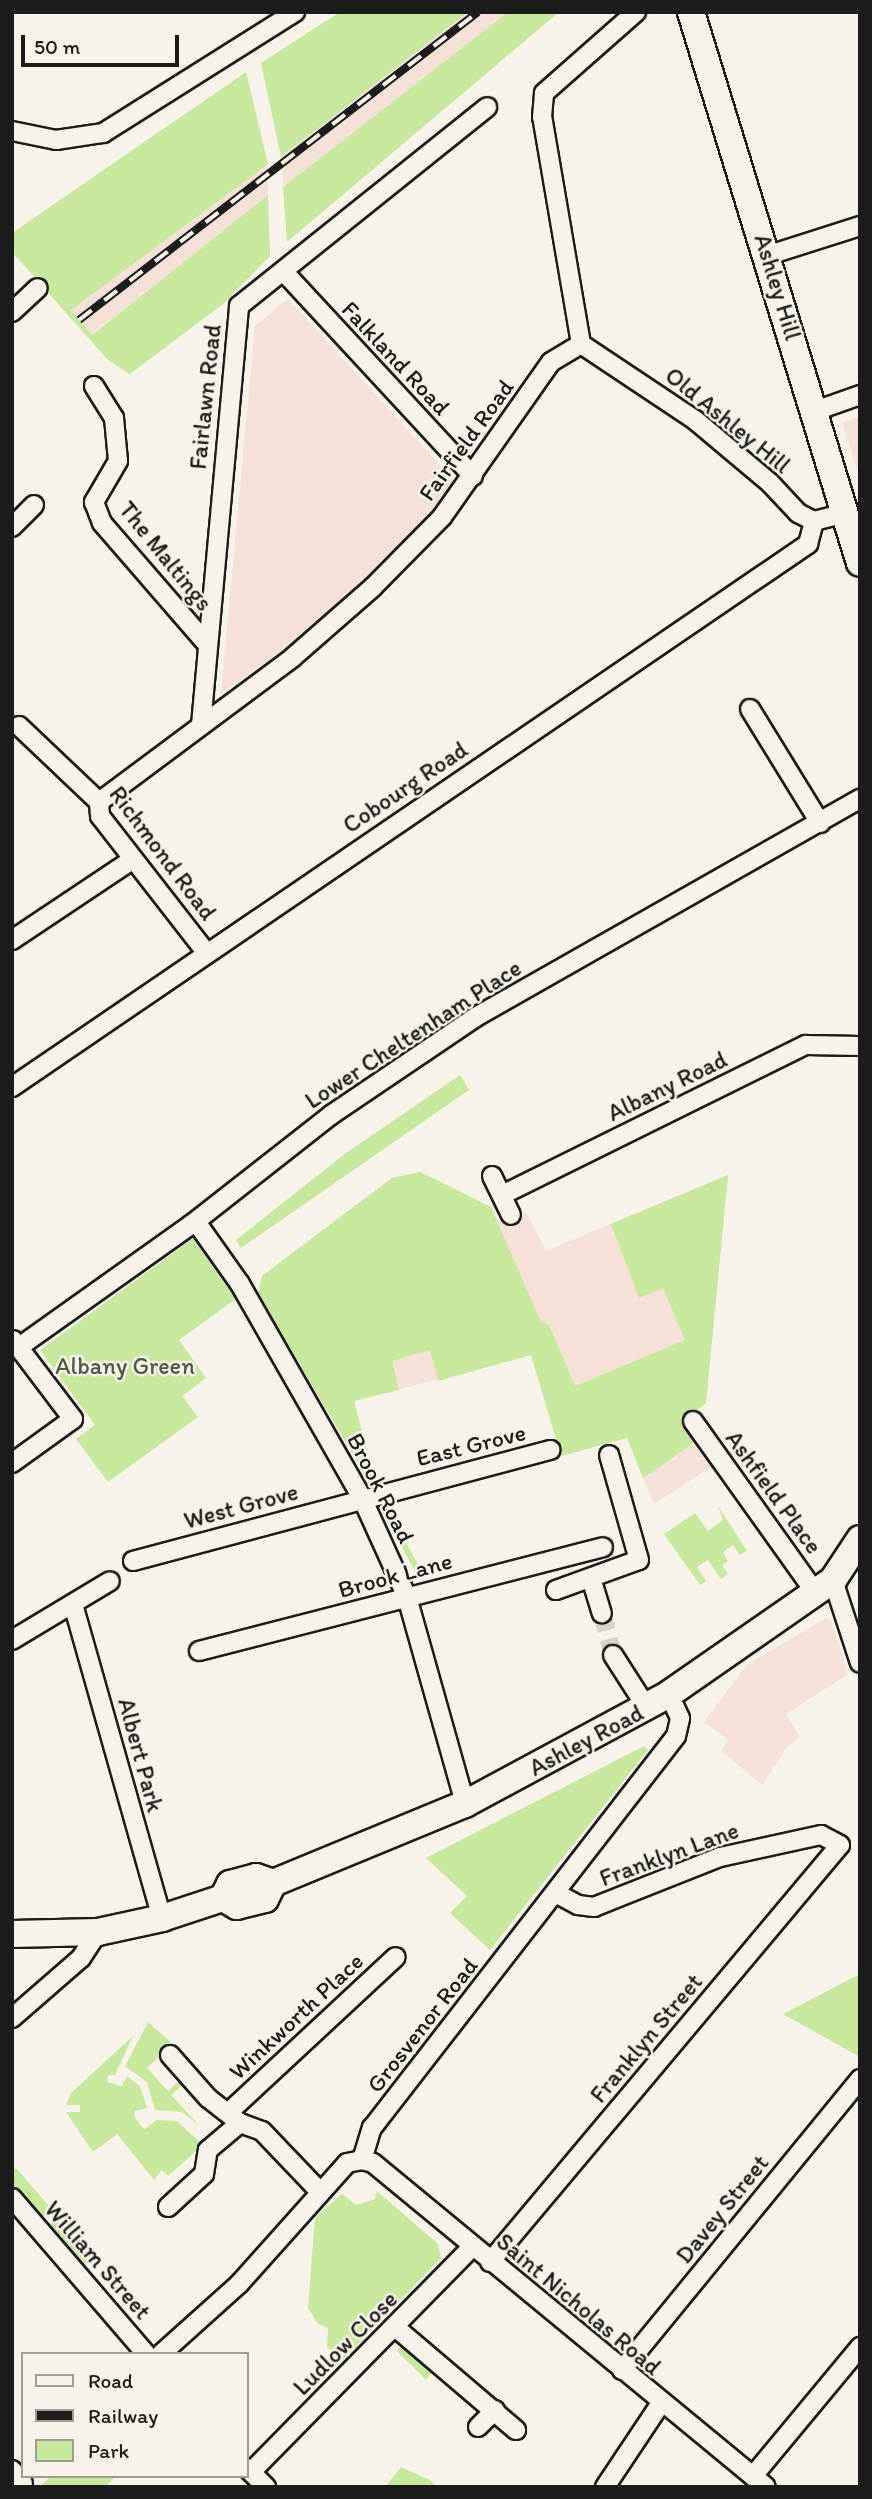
<!DOCTYPE html>
<style>
body{margin:0}
#map{position:relative;width:872px;height:2499px;overflow:hidden;background:#f7f3e8;font-family:Itim,sans-serif}
div>[style]{position:absolute}
.built>*{inset:0;background:#f6e1d9}
.green>*{inset:0;background:#c8e8a0;transform-origin:0 0}
.minor-tunnel>*{height:18px;margin-top:-9px;transform-origin:0;background:repeating-linear-gradient(90deg,#d6d3c9 0 18px,transparent 0 27px)}
.roads{filter:drop-shadow(2px 0 #1c1c1c) drop-shadow(-2px 0 #1c1c1c) drop-shadow(0 2px #1c1c1c) drop-shadow(0 -2px #1c1c1c)}
.minor>*{height:18px;margin:-9px;padding:0 9px;transform-origin:9px;border-radius:9px;background:#f7f3e8}
.secondary>*{height:26px;margin:-13px;padding:0 13px;transform-origin:13px;border-radius:13px;background:#f7f3e8}
.rail>*{height:8px;margin-top:-4px;transform-origin:0;background:repeating-linear-gradient(90deg,#f7f3e8 0 16px,#1c1c1c 0 32px);box-sizing:border-box;border-block:2px solid #1c1c1c}
span{translate:-50% -50%;white-space:nowrap;text-align:center;line-height:1.15;-webkit-text-stroke:5px #f7f3e8;paint-order:stroke}
.street-label{font-size:24px;color:#1c1c1c}
.park-label{font-size:24px;color:#505944}
.frame{position:absolute;inset:0;border:14px solid #1c1c1c;pointer-events:none}
.legend{position:absolute;left:21px;top:2352px;width:228px;height:126px;box-sizing:border-box;background:#f7f3e8;border:2px solid #9f9d96;margin:0;padding:9px 12px;list-style:none;font-size:21px;color:#1c1c1c}
.legend li{display:flex;align-items:center;gap:14px;height:35px}
.legend b{width:35px;border:2px solid #9f9d96}
.scale{position:absolute;left:21px;top:35px;width:158px;height:32px;box-sizing:border-box;border:4px solid #1c1c1c;border-top:0;padding-left:9px;font-size:21px;line-height:24px;white-space:nowrap;color:#1c1c1c;-webkit-text-stroke:5px #f7f3e8;paint-order:stroke}
</style>
<div id="map">
<div class="built">
<div style="clip-path:polygon(468px 12px,508px 12px,283px 187px,281px 157px)"></div>
<div style="clip-path:polygon(268px 164px,268px 195px,91px 335px,71px 309px)"></div>
<div style="clip-path:polygon(288px 299px,459px 486px,336px 611px,221px 694px,255px 326px)"></div>
<div style="clip-path:polygon(860px 416px,860px 478px,842px 423px)"></div>
<div style="clip-path:polygon(420px 1172px,491px 1207px,498px 1225px,526px 1212px,546px 1251px,728px 1175px,706px 1403px,684px 1420px,715px 1464px,654px 1504px,627px 1438px,561px 1456px,531px 1355px,385px 1393px,258px 1294px,262px 1276px,392px 1178px)"></div>
<div style="clip-path:polygon(826px 1618px,831px 1619px,848px 1674px,786px 1714px,800px 1737px,787px 1747px,762px 1785px,721px 1751px,729px 1740px,704px 1722px,748px 1664px)"></div>
</div>
<div class="green">
<div style="clip-path:polygon(340px 12px,468px 12px,281px 157px,261px 63px)"></div>
<div style="clip-path:polygon(508px 12px,559px 12px,287px 242px,283px 187px)"></div>
<div style="clip-path:polygon(246px 72px,268px 164px,71px 310px,92px 335px,268px 195px,270px 256px,223px 304px,130px 374px,108px 360px,12px 252px,12px 233px)"></div>
<div style="clip-path:polygon(460px 1075px,469px 1090px,241px 1248px,236px 1240px,346px 1153px)"></div>
<div style="clip-path:polygon(420px 1172px,491px 1207px,540px 1320px,549px 1325px,575px 1386px,685px 1340px,663px 1288px,639px 1298px,611px 1224px,728px 1175px,706px 1403px,684px 1420px,698px 1440px,643px 1478px,627px 1438px,561px 1456px,531px 1355px,438px 1381px,430px 1350px,392px 1361px,399px 1390px,354px 1401px,375px 1481px,369px 1482px,258px 1294px,262px 1276px,392px 1178px)"></div>
<div style="clip-path:polygon(194px 1238px,237px 1298px,179px 1340px,206px 1378px,182px 1396px,198px 1417px,108px 1482px,76px 1439px,95px 1425px,40px 1350px)"></div>
<div style="clip-path:polygon(385px 1503px,399px 1530px,425px 1577px,419px 1579px,379px 1504px)"></div>
<div style="clip-path:polygon(718px 1506px,747px 1551px,740px 1555px,733px 1545px,723px 1552px,728px 1561px,722px 1566px,728px 1574px,721px 1579px,708px 1560px,697px 1567px,706px 1581px,700px 1585px,664px 1534px,695px 1513px,708px 1531px,723px 1520px)"></div>
<div style="clip-path:polygon(644px 1746px,648px 1750px,490px 1950px,450px 1913px,467px 1896px,426px 1858px)"></div>
<div style="clip-path:polygon(860px 1974px,860px 2057px,783px 2014px)"></div>
<div style="clip-path:polygon(148px 2022px,173px 2044px,147px 2068px,168px 2091px,181px 2079px,185px 2083px,171px 2095px,201px 2127px,182px 2112px,155px 2110px,147px 2082px,125px 2066px)"></div>
<div style="clip-path:polygon(133px 2036px,115px 2075px,108px 2075px,107px 2082px,122px 2086px,127px 2076px,140px 2086px,147px 2108px,135px 2111px,134px 2116px,141px 2126px,145px 2129px,157px 2120px,177px 2121px,203px 2145px,168px 2176px,162px 2170px,154px 2180px,117px 2134px,93px 2152px,66px 2112px,80px 2112px,80px 2105px,66px 2105px,71px 2093px)"></div>
<div style="left:16px;top:2168px;width:55px;height:13px;rotate:49deg"></div>
<div style="clip-path:polygon(377px 2191px,438px 2244px,441px 2258px,341px 2362px,327px 2347px,328px 2328px,318px 2324px,308px 2308px,315px 2217px,342px 2194px,356px 2205px,375px 2199px)"></div>
<div style="left:58px;top:2217px;width:54px;height:11px;rotate:50deg"></div>
<div style="clip-path:polygon(404px 2343px,434px 2370px,426px 2380px,397px 2351px)"></div>
<div style="clip-path:polygon(401px 2467px,430px 2480px,437px 2487px,385px 2487px)"></div>
<div style="clip-path:polygon(51px 2476px,116px 2476px,105px 2487px,39px 2487px)"></div>
</div>
<div class="minor-tunnel">
<div style="left:602px;top:1613px;width:43px;rotate:75.3deg"></div>
</div>
<div class="roads">
<div class="minor">
<div style="left:12px;top:131px;width:45px;rotate:11.6deg"></div>
<div style="left:56px;top:140px;width:48px;rotate:-8.5deg"></div>
<div style="left:103px;top:133px;width:227px;rotate:-32.2deg"></div>
<div style="left:769px;top:255px;width:96px;rotate:-17.7deg"></div>
<div style="left:284px;top:272px;width:278px;rotate:47.2deg"></div>
<div style="left:12px;top:312px;width:35px;rotate:-43deg"></div>
<div style="left:581px;top:344px;width:230px;rotate:-99.7deg"></div>
<div style="left:542px;top:117px;width:24px;rotate:-85deg"></div>
<div style="left:544px;top:93px;width:123px;rotate:-41.4deg"></div>
<div style="left:581px;top:344px;width:137px;rotate:33.7deg"></div>
<div style="left:695px;top:420px;width:98px;rotate:40deg"></div>
<div style="left:770px;top:483px;width:41px;rotate:47deg"></div>
<div style="left:798px;top:513px;width:18px;rotate:27deg"></div>
<div style="left:814px;top:521px;width:33px;rotate:-14deg"></div>
<div style="left:94px;top:386px;width:38px;rotate:58deg"></div>
<div style="left:114px;top:418px;width:43px;rotate:84.7deg"></div>
<div style="left:118px;top:461px;width:48px;rotate:120.3deg"></div>
<div style="left:94px;top:502px;width:22px;rotate:69deg"></div>
<div style="left:102px;top:523px;width:157px;rotate:49.1deg"></div>
<div style="left:815px;top:411px;width:48px;rotate:-19.6deg"></div>
<div style="left:12px;top:527px;width:31px;rotate:-45deg"></div>
<div style="left:750px;top:709px;width:134px;rotate:58.4deg"></div>
<div style="left:201px;top:725px;width:421px;rotate:-84.8deg"></div>
<div style="left:239px;top:306px;width:318px;rotate:-38.7deg"></div>
<div style="left:19px;top:726px;width:110px;rotate:43.5deg"></div>
<div style="left:99px;top:802px;width:14px;rotate:86deg"></div>
<div style="left:100px;top:816px;width:172px;rotate:52.1deg"></div>
<div style="left:99px;top:802px;width:241px;rotate:-36.7deg"></div>
<div style="left:292px;top:658px;width:108px;rotate:-41.2deg"></div>
<div style="left:373px;top:587px;width:98px;rotate:-45.4deg"></div>
<div style="left:442px;top:517px;width:189px;rotate:-54.9deg"></div>
<div style="left:551px;top:362px;width:35px;rotate:-31deg"></div>
<div style="left:12px;top:940px;width:144px;rotate:-33.7deg"></div>
<div style="left:12px;top:1087px;width:964px;rotate:-34.3deg"></div>
<div style="left:808px;top:544px;width:24px;rotate:-75deg"></div>
<div style="left:492px;top:1176px;width:43px;rotate:64deg"></div>
<div style="left:502px;top:1195px;width:339px;rotate:-26.3deg"></div>
<div style="left:806px;top:1045px;width:54px;rotate:1.1deg"></div>
<div style="left:192px;top:1224px;width:7px;rotate:16deg"></div>
<div style="left:199px;top:1226px;width:71px;rotate:54.7deg"></div>
<div style="left:240px;top:1284px;width:246px;rotate:60.3deg"></div>
<div style="left:362px;top:1498px;width:109px;rotate:65.6deg"></div>
<div style="left:407px;top:1597px;width:215px;rotate:74.3deg"></div>
<div style="left:19px;top:1347px;width:212px;rotate:-35.4deg"></div>
<div style="left:192px;top:1224px;width:177px;rotate:-38.1deg"></div>
<div style="left:331px;top:1115px;width:173px;rotate:-34.1deg"></div>
<div style="left:474px;top:1018px;width:444px;rotate:-29.6deg"></div>
<div style="left:693px;top:1421px;width:210px;rotate:54.5deg"></div>
<div style="left:12px;top:1463px;width:75px;rotate:-35.8deg"></div>
<div style="left:73px;top:1419px;width:99px;rotate:-127.2deg"></div>
<div style="left:133px;top:1561px;width:432px;rotate:-14.9deg"></div>
<div style="left:591px;top:1578px;width:37px;rotate:73deg"></div>
<div style="left:833px;top:1580px;width:87px;rotate:72deg"></div>
<div style="left:556px;top:1590px;width:88px;rotate:-19.9deg"></div>
<div style="left:639px;top:1560px;width:109px;rotate:-105.9deg"></div>
<div style="left:73px;top:1604px;width:326px;rotate:74.2deg"></div>
<div style="left:12px;top:1640px;width:114px;rotate:-31deg"></div>
<div style="left:199px;top:1651px;width:417px;rotate:-14.4deg"></div>
<div style="left:613px;top:1655px;width:63px;rotate:57.3deg"></div>
<div style="left:12px;top:2018px;width:91px;rotate:-41deg"></div>
<div style="left:81px;top:1958px;width:31px;rotate:-57deg"></div>
<div style="left:170px;top:2055px;width:57px;rotate:48.5deg"></div>
<div style="left:208px;top:2098px;width:41px;rotate:38deg"></div>
<div style="left:240px;top:2123px;width:23px;rotate:20deg"></div>
<div style="left:262px;top:2131px;width:84px;rotate:46.4deg"></div>
<div style="left:230px;top:2111px;width:226px;rotate:-42.9deg"></div>
<div style="left:362px;top:2160px;width:34px;rotate:-73deg"></div>
<div style="left:372px;top:2128px;width:496px;rotate:-52.2deg"></div>
<div style="left:676px;top:1736px;width:18px;rotate:-77deg"></div>
<div style="left:680px;top:1718px;width:26px;rotate:-115deg"></div>
<div style="left:12px;top:2198px;width:206px;rotate:49.3deg"></div>
<div style="left:168px;top:2207px;width:49px;rotate:-42.5deg"></div>
<div style="left:204px;top:2174px;width:24px;rotate:-81deg"></div>
<div style="left:208px;top:2150px;width:42px;rotate:-40.2deg"></div>
<div style="left:490px;top:2262px;width:544px;rotate:-49.99deg"></div>
<div style="left:840px;top:1845px;width:21px;rotate:-152deg"></div>
<div style="left:821px;top:1835px;width:103px;rotate:167.7deg"></div>
<div style="left:720px;top:1857px;width:136px;rotate:158.4deg"></div>
<div style="left:594px;top:1907px;width:16px;rotate:-173deg"></div>
<div style="left:578px;top:1905px;width:26px;rotate:-152deg"></div>
<div style="left:395px;top:2327px;width:159px;rotate:40.4deg"></div>
<div style="left:161px;top:2354px;width:105px;rotate:-41.9deg"></div>
<div style="left:239px;top:2284px;width:162px;rotate:-48.2deg"></div>
<div style="left:347px;top:2163px;width:15px;rotate:-11deg"></div>
<div style="left:362px;top:2160px;width:11px;rotate:15deg"></div>
<div style="left:373px;top:2163px;width:509px;rotate:39.5deg"></div>
<div style="left:622px;top:2370px;width:376px;rotate:-50.7deg"></div>
<div style="left:478px;top:2427px;width:24px;rotate:-45deg"></div>
<div style="left:247px;top:2468px;width:27px;rotate:45deg"></div>
<div style="left:12px;top:2470px;width:17px;rotate:50deg"></div>
<div style="left:251px;top:2472px;width:315px;rotate:-45.5deg"></div>
<div style="left:753px;top:2476px;width:168px;rotate:-50.3deg"></div>
<div style="left:605px;top:2487px;width:101px;rotate:-56.3deg"></div>
</div>
<div class="secondary">
<div style="left:691px;top:12px;width:576px;rotate:72.95deg"></div>
<div style="left:223px;top:1898px;width:16px;rotate:30deg"></div>
<div style="left:237px;top:1906px;width:29px;rotate:-14deg"></div>
<div style="left:265px;top:1899px;width:18px;rotate:-63deg"></div>
<div style="left:12px;top:1934px;width:86px;rotate:-1.3deg"></div>
<div style="left:98px;top:1932px;width:66px;rotate:-12.3deg"></div>
<div style="left:162px;top:1918px;width:64px;rotate:-18.2deg"></div>
<div style="left:223px;top:1898px;width:16px;rotate:-63deg"></div>
<div style="left:230px;top:1884px;width:27px;rotate:-15deg"></div>
<div style="left:256px;top:1877px;width:18px;rotate:19deg"></div>
<div style="left:273px;top:1883px;width:208px;rotate:-22.4deg"></div>
<div style="left:465px;top:1804px;width:232px;rotate:-28.3deg"></div>
<div style="left:669px;top:1694px;width:200px;rotate:-34.8deg"></div>
<div style="left:833px;top:1580px;width:49px;rotate:-56.6deg"></div>
</div>
</div>
<div class="rail">
<div style="left:79px;top:320px;width:504px;rotate:-37.67deg"></div>
</div>
<div class="street-label">
<span style="left:778px;top:287px;rotate:73deg">Ashley Hill</span>
<span style="left:396px;top:358px;rotate:47deg">Falkland Road</span>
<span style="left:205px;top:397px;rotate:-84deg">Fairlawn Road</span>
<span style="left:728px;top:420px;rotate:39deg">Old Ashley Hill</span>
<span style="left:466px;top:440px;rotate:-54deg">Fairfield Road</span>
<span style="left:166px;top:556px;rotate:51deg">The Maltings</span>
<span style="left:405px;top:787px;rotate:-34deg">Cobourg Road</span>
<span style="left:163px;top:853px;rotate:53deg">Richmond Road</span>
<span style="left:413px;top:1034px;rotate:-33deg">Lower Cheltenham Place</span>
<span style="left:667px;top:1086px;rotate:-26deg">Albany Road</span>
<span style="left:471px;top:1445px;rotate:-14deg">East Grove</span>
<span style="left:381px;top:1488px;rotate:63deg">Brook Road</span>
<span style="left:774px;top:1492px;rotate:54deg">Ashfield Place</span>
<span style="left:241px;top:1506px;rotate:-15deg">West Grove</span>
<span style="left:395px;top:1575px;rotate:-15deg">Brook Lane</span>
<span style="left:586px;top:1740px;rotate:-28deg">Ashley Road</span>
<span style="left:141px;top:1755px;rotate:75deg">Albert Park</span>
<span style="left:669px;top:1854px;rotate:-20deg">Franklyn Lane</span>
<span style="left:296px;top:2016px;rotate:-43deg">Winkworth Place</span>
<span style="left:422px;top:2025px;rotate:-52deg">Grosvenor Road</span>
<span style="left:646px;top:2038px;rotate:-50deg">Franklyn Street</span>
<span style="left:722px;top:2209px;rotate:-51deg">Davey Street</span>
<span style="left:98px;top:2260px;rotate:49deg">William Street</span>
<span style="left:579px;top:2304px;rotate:40deg">Saint Nicholas Road</span>
<span style="left:345px;top:2343px;rotate:-45deg">Ludlow Close</span>
</div>
<div class="park-label">
<span style="left:125px;top:1366px">Albany Green</span>
</div>
<div class="frame"></div>
<ul class="legend">
<li><b style="height:9px;background:#f7f3e8"></b>Road</li>
<li><b style="height:9px;background:#1c1c1c"></b>Railway</li>
<li><b style="height:19px;background:#c8e8a0"></b>Park</li>
</ul>
<div class="scale">50 m</div>
</div>
